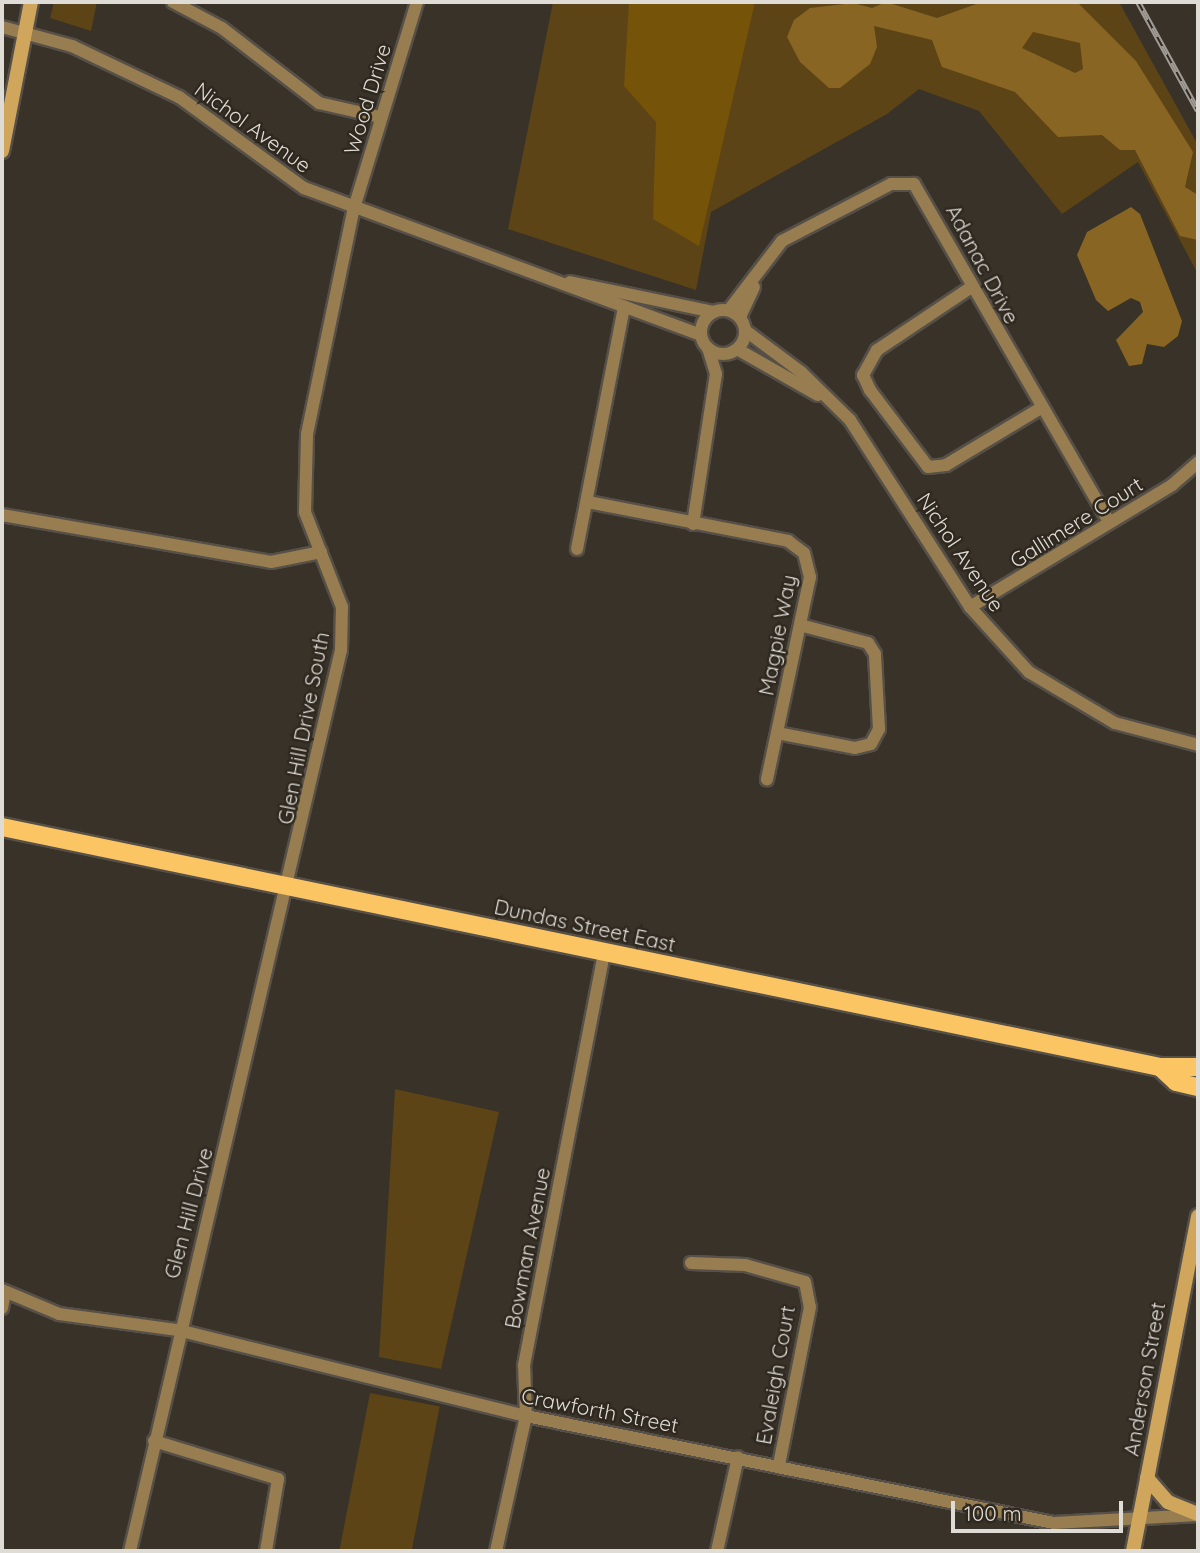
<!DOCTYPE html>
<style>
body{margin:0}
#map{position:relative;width:1200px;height:1553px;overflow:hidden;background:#383229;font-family:Quicksand,sans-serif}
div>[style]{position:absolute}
.green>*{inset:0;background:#5c4416;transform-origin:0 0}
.forest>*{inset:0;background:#755309}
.water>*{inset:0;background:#886522}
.roads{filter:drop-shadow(2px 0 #565048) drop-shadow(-2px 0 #565048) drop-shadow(0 2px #565048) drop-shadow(0 -2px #565048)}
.street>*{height:12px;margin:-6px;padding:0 6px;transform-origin:6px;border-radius:6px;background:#977d50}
.street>.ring{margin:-6px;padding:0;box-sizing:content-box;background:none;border:12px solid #977d50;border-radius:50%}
.secondary>*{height:14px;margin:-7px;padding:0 7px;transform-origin:7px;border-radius:7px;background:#d0a65c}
.primary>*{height:18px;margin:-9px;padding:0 9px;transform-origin:9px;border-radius:9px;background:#fcc564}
.rail>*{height:6px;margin-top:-3px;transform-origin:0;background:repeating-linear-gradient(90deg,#2e281f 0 10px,#a19d96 0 20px);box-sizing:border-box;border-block:2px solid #a19d96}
span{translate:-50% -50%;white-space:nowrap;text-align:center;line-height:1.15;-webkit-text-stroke:5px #2e281f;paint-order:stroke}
.street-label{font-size:21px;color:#dfdbd5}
.frame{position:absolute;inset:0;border:4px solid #dfdbd5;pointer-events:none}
.scale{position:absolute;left:951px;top:1501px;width:172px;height:32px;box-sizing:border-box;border:4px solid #dfdbd5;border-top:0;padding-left:9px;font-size:21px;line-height:24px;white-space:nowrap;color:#dfdbd5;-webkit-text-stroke:5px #2e281f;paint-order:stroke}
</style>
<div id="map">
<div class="green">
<div style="clip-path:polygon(54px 2px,97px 2px,91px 31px,50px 18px)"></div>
<div style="clip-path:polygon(553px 2px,1119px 2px,1198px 145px,1198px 274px,1138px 162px,1062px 214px,979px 111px,919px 89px,887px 114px,711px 212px,696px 290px,508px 229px)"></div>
<div style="clip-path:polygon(395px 1089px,499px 1112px,441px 1369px,379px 1357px)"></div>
<div style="left:370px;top:1393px;width:71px;height:161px;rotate:11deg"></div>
</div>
<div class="forest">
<div style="clip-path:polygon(629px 2px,755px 2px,699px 246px,653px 219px,656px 122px,624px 86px)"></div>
</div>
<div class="water">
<div style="clip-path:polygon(evenodd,886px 2px,937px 18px,982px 2px,1077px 2px,1136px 61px,1193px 152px,1185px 187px,1198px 195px,1198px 240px,1180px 236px,1135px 150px,1120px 150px,1102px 135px,1058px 137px,1015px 92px,942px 67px,932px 40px,874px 26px,877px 47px,870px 64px,840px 88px,829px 88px,800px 62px,787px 37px,794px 20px,810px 8px,853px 3px,872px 8px,886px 2px,1033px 32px,1080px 43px,1083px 69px,1075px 73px,1022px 48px,1033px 32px)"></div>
<div style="clip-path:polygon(1131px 207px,1140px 214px,1182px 321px,1178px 336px,1164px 347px,1147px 344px,1142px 364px,1129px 366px,1116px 340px,1143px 312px,1140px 302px,1131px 298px,1108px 311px,1096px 300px,1077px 255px,1087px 232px)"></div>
</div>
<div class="roads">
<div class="street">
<div style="left:173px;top:2px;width:55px;rotate:28deg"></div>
<div style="left:222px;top:28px;width:123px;rotate:37.7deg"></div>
<div style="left:319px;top:103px;width:63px;rotate:12.9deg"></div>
<div style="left:2px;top:27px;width:73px;rotate:15.2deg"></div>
<div style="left:72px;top:46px;width:119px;rotate:25.5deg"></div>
<div style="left:179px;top:97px;width:155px;rotate:36.1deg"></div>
<div style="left:304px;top:188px;width:423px;rotate:20.3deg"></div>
<div style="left:570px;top:282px;width:146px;rotate:11.8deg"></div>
<div style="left:970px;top:288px;width:112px;rotate:146.3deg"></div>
<div style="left:877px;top:350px;width:29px;rotate:119deg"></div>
<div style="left:863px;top:375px;width:17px;rotate:65deg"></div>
<div style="left:870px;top:390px;width:96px;rotate:53deg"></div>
<div style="left:928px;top:467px;width:18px;rotate:-6deg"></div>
<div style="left:946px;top:465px;width:111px;rotate:-31deg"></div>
<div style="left:729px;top:310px;width:87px;rotate:-52.5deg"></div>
<div style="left:782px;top:241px;width:123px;rotate:-27.6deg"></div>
<div style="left:891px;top:184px;width:23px"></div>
<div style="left:914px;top:184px;width:388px;rotate:60deg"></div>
<div class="ring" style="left:701px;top:310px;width:32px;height:32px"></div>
<div style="left:740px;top:317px;width:33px;rotate:-65deg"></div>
<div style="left:746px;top:331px;width:69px;rotate:36.7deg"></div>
<div style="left:801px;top:372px;width:69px;rotate:44.4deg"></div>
<div style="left:850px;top:420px;width:222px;rotate:57.3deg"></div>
<div style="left:970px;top:607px;width:88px;rotate:47.8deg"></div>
<div style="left:1029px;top:672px;width:100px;rotate:30.7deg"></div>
<div style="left:1115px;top:723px;width:86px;rotate:14.8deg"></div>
<div style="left:737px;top:349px;width:93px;rotate:29.6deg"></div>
<div style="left:588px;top:502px;width:204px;rotate:11deg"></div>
<div style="left:788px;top:541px;width:20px;rotate:37deg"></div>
<div style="left:804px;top:553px;width:25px;rotate:76deg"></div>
<div style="left:810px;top:577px;width:207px;rotate:102deg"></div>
<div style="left:2px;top:515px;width:273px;rotate:9.9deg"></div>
<div style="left:271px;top:562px;width:51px;rotate:-11.3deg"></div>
<div style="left:693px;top:524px;width:152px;rotate:-81.3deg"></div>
<div style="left:716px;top:374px;width:27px;rotate:-107deg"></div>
<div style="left:577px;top:549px;width:247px;rotate:-79deg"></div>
<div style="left:970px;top:607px;width:236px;rotate:-31.1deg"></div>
<div style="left:1172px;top:485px;width:35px;rotate:-41deg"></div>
<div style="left:777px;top:733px;width:79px;rotate:10.9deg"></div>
<div style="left:855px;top:748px;width:16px;rotate:-14deg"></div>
<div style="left:871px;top:744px;width:17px;rotate:-62deg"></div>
<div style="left:879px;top:729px;width:75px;rotate:-93.1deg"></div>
<div style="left:875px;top:654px;width:13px;rotate:-122deg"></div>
<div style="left:868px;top:643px;width:70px;rotate:-165.2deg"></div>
<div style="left:691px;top:1263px;width:54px;rotate:2.1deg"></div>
<div style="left:745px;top:1265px;width:62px;rotate:15.8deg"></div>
<div style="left:805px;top:1282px;width:25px;rotate:79deg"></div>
<div style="left:810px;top:1307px;width:161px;rotate:101.1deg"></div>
<div style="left:2px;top:1290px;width:62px;rotate:22.8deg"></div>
<div style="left:59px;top:1314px;width:120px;rotate:7.7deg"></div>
<div style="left:178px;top:1330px;width:358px;rotate:13.9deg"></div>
<div style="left:526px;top:1416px;width:539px;rotate:11.46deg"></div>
<div style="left:1054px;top:1523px;width:144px;rotate:-3.2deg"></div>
<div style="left:2px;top:1308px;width:16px;rotate:-79deg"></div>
<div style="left:154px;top:1441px;width:130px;rotate:17deg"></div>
<div style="left:278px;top:1479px;width:73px;rotate:99.5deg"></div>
<div style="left:130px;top:1551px;width:925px;rotate:-76.82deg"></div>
<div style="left:341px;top:650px;width:43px;rotate:-88.7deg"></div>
<div style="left:342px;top:607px;width:102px;rotate:-111.3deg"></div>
<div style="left:305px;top:512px;width:78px;rotate:-88.5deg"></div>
<div style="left:307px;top:434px;width:231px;rotate:-78.3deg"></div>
<div style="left:354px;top:208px;width:215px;rotate:-73deg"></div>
<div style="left:496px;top:1551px;width:138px;rotate:-77.5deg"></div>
<div style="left:526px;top:1416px;width:51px;rotate:-92.2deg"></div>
<div style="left:524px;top:1365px;width:421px;rotate:-79deg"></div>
<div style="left:717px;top:1551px;width:96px;rotate:-77.4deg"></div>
</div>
<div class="secondary">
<div style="left:2px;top:151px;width:152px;rotate:-79deg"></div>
<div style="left:1147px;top:1478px;width:32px;rotate:49deg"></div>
<div style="left:1168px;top:1502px;width:32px;rotate:22deg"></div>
<div style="left:1133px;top:1551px;width:341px;rotate:-79deg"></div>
</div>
<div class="primary">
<div style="left:2px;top:827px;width:1183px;rotate:11.71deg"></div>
<div style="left:1160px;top:1067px;width:38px"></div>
<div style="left:1160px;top:1067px;width:22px;rotate:43deg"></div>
<div style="left:1176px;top:1082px;width:23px;rotate:13deg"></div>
</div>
</div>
<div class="rail">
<div style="left:1138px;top:2px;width:124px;rotate:61.2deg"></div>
</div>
<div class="street-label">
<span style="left:367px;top:99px;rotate:-73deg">Wood Drive</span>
<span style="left:253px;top:127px;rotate:36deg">Nichol Avenue</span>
<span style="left:983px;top:264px;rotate:62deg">Adanac Drive</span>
<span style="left:1076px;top:522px;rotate:-32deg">Gallimere Court</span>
<span style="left:961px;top:552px;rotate:56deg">Nichol Avenue</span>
<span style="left:777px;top:635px;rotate:-79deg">Magpie Way</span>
<span style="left:303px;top:728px;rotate:-79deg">Glen Hill Drive South</span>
<span style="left:585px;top:925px;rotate:12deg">Dundas Street East</span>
<span style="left:188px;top:1213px;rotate:-75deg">Glen Hill Drive</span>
<span style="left:527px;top:1248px;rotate:-79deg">Bowman Avenue</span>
<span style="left:775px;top:1375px;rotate:-80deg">Evaleigh Court</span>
<span style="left:1144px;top:1379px;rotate:-80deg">Anderson Street</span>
<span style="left:600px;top:1410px;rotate:11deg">Crawforth Street</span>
</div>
<div class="frame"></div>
<div class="scale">100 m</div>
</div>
